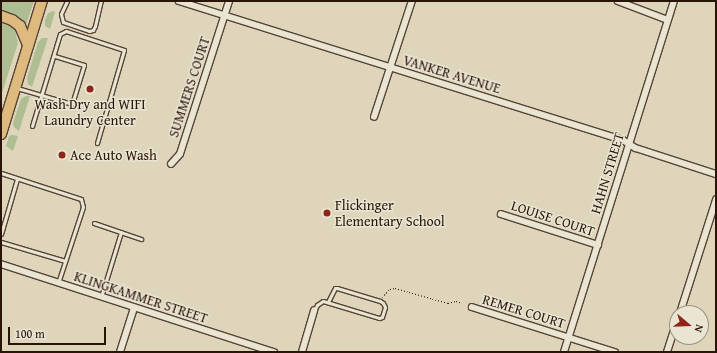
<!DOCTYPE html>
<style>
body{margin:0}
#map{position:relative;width:717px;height:353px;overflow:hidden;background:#ded5bb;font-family:"Gentium Book Plus",serif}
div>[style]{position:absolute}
.green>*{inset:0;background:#afbe92}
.path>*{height:1px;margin-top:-0.5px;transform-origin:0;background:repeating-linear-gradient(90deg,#291408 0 1px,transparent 0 3px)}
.roads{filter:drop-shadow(1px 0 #564435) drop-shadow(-1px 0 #564435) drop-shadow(0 1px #564435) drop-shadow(0 -1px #564435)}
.service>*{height:3px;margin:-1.5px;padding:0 1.5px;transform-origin:1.5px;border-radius:1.5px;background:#eae4d3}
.minor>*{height:5.5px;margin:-2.75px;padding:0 2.75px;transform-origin:2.75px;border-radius:2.75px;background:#eae4d3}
.trunk>*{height:10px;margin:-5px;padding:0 5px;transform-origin:5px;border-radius:5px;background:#dfba7e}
.dots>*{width:11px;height:11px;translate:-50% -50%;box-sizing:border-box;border:2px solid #eae4d3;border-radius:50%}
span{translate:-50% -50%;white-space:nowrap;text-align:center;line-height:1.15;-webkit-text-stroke:3px #eae4d3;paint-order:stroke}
.street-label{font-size:14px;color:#291408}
.poi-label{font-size:14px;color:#291408}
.left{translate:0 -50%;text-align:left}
.frame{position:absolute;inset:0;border:2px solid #291408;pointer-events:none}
.north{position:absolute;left:669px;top:305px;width:40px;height:40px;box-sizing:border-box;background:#eae4d3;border:1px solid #9d9182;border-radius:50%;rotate:109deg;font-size:11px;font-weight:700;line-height:16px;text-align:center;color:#291408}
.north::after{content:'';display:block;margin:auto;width:14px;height:18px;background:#8f2418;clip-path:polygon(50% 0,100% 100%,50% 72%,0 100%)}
.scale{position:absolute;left:8px;top:327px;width:98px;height:18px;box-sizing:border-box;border:2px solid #291408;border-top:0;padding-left:5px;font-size:12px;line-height:14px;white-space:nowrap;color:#291408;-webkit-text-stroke:3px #eae4d3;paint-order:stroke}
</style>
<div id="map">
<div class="green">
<div style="clip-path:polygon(1px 1px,34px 1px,26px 25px,17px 16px,1px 11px)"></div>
<div style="clip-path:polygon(53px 11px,55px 12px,50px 29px,45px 26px,45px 20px,48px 13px)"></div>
<div style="clip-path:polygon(1px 23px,10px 26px,15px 30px,18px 43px,1px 96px)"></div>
<div style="clip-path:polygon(42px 38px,48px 38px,32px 87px,28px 84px,27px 78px,38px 42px)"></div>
<div style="clip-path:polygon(26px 96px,30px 96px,19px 131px,14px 127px,13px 123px,21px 99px)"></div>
<div style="clip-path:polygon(12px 135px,18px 136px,13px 151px,6px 146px,9px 136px)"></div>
</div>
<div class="path">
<div style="left:382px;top:297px;width:11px;rotate:-45deg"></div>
<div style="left:390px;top:289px;width:5px;rotate:-11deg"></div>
<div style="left:395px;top:288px;width:55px;rotate:15.8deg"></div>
<div style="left:448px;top:303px;width:8px;rotate:-14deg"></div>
<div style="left:456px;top:301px;width:6px;rotate:18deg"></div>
</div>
<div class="roads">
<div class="service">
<div style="left:67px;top:1px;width:14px;rotate:115deg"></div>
<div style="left:61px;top:14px;width:8px;rotate:76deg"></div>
<div style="left:63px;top:22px;width:28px;rotate:19deg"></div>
<div style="left:89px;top:31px;width:4px;rotate:-14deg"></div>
<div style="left:93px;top:30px;width:4px;rotate:-63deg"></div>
<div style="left:95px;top:26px;width:26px;rotate:-77deg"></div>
<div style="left:17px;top:88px;width:57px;rotate:16.2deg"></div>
<div style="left:72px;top:104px;width:41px;rotate:-72.9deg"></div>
<div style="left:84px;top:65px;width:31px;rotate:-163deg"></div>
<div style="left:32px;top:126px;width:96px;rotate:-73.1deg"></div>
<div style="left:60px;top:34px;width:7px;rotate:-27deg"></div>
<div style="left:66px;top:31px;width:61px;rotate:18.1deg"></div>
<div style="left:124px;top:50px;width:97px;rotate:106.2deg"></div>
<div style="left:1px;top:173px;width:84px;rotate:18deg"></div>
<div style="left:81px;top:199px;width:8px;rotate:76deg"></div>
<div style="left:83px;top:207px;width:80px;rotate:108.2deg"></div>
<div style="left:94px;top:223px;width:50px;rotate:18.8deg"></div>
<div style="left:1px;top:234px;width:57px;rotate:-73.8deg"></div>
<div style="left:1px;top:242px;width:67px;rotate:16.5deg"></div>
<div style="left:101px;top:297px;width:68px;rotate:-72.9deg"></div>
<div style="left:314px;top:311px;width:7px;rotate:-63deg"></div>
<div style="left:317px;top:305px;width:7px;rotate:-34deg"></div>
<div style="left:323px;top:301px;width:59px;rotate:16.9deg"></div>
<div style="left:379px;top:318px;width:3px;rotate:-18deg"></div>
<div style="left:382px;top:317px;width:10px;rotate:-73deg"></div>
<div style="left:385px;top:307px;width:4px;rotate:-117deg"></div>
<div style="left:383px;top:303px;width:4px;rotate:-146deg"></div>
<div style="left:380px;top:301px;width:45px;rotate:-163.2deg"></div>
<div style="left:337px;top:288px;width:2px;rotate:180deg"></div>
<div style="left:335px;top:288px;width:16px;rotate:117deg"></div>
</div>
<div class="minor">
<div style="left:179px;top:1px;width:465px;rotate:17.4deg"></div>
<div style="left:623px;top:140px;width:15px;rotate:32deg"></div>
<div style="left:636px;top:148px;width:84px;rotate:18deg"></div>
<div style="left:618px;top:1px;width:53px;rotate:20.8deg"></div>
<div style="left:374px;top:117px;width:122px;rotate:-71.9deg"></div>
<div style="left:171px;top:164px;width:13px;rotate:-48deg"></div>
<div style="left:180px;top:154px;width:161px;rotate:-72.2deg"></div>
<div style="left:501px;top:214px;width:102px;rotate:17.7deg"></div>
<div style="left:1px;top:264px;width:287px;rotate:17.9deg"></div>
<div style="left:472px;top:307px;width:150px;rotate:17.5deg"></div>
<div style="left:680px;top:313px;width:119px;rotate:-72.3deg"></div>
<div style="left:120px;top:352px;width:46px;rotate:-72.3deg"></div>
<div style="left:302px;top:352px;width:43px;rotate:-73.7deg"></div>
<div style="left:564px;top:352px;width:368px;rotate:-72.6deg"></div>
<div style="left:667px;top:352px;width:33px;rotate:-72deg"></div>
</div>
<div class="trunk">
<div style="left:1px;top:16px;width:12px;rotate:20deg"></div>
<div style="left:12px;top:20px;width:10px;rotate:37deg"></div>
<div style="left:20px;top:26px;width:21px;rotate:67deg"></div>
<div style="left:1px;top:134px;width:139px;rotate:-72.9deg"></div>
</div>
</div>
<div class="dots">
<div style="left:90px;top:89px;background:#8f2418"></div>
<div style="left:62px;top:155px;background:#8f2418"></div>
<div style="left:327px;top:213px;background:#8f2418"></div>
</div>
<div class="street-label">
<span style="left:452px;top:74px;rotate:17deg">VANKER AVENUE</span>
<span style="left:189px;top:87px;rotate:-72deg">SUMMERS COURT</span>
<span style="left:607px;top:173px;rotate:-73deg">HAHN STREET</span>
<span style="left:553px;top:218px;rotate:18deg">LOUISE COURT</span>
<span style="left:141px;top:297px;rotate:18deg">KLINGKAMMER STREET</span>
<span style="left:524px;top:311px;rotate:17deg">REMER COURT</span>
</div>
<div class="poi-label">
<span style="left:90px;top:112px">Wash Dry and WIFI<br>Laundry Center</span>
<span class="left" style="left:70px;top:155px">Ace Auto Wash</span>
<span class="left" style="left:335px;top:213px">Flickinger<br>Elementary School</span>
</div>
<div class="frame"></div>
<div class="north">N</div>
<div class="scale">100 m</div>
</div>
